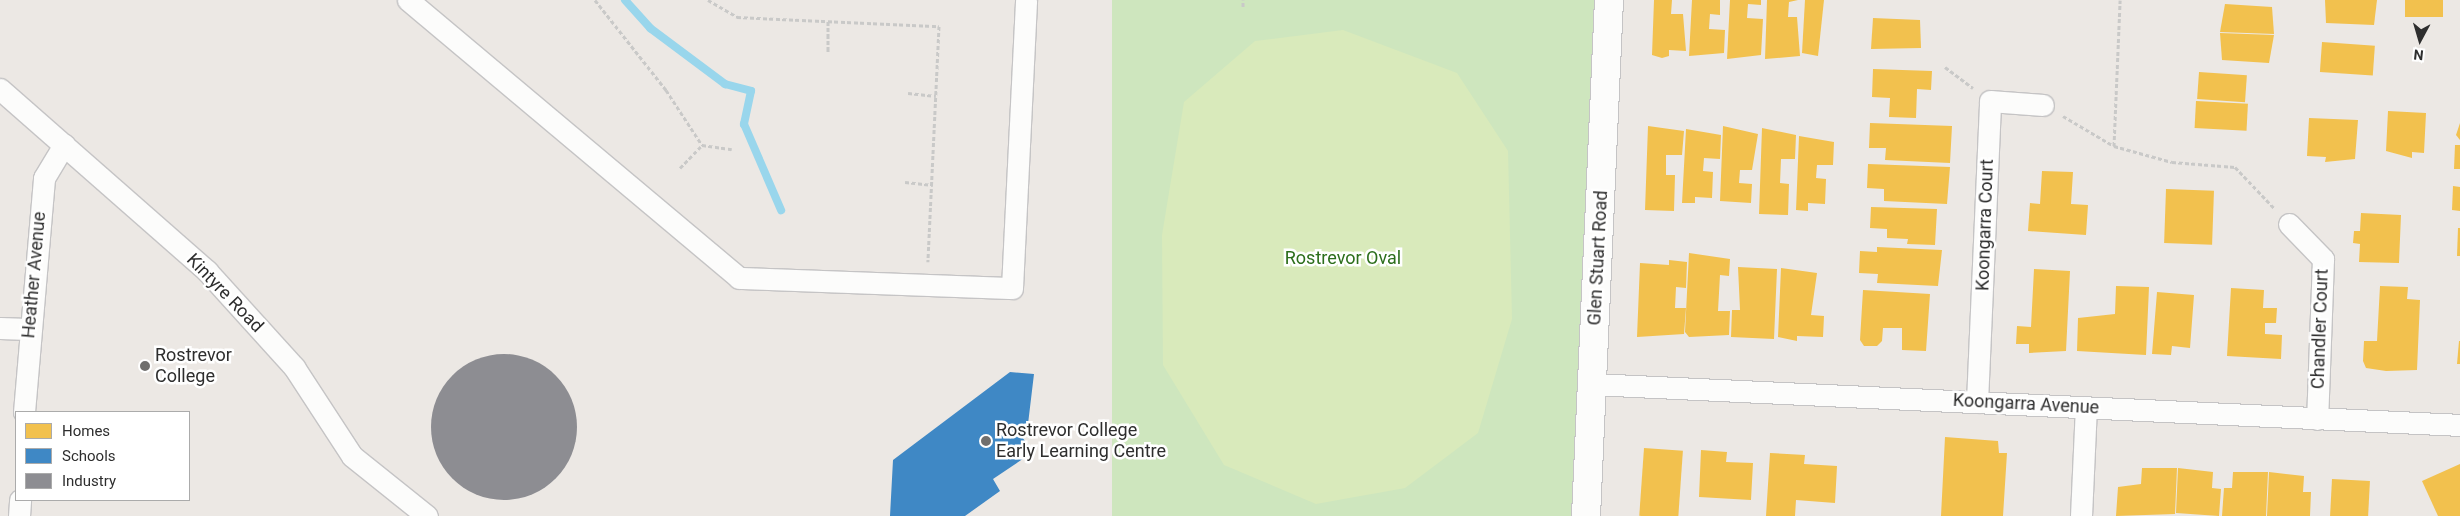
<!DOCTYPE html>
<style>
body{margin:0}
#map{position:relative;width:2460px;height:516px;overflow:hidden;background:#ece8e4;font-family:Roboto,sans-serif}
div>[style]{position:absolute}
.green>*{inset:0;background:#cee6be;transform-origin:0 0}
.pitch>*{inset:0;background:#d9eabb}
.homes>*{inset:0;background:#f2c14e;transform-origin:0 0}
.schools>*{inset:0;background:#3f88c5}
.industry>*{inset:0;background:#8d8d92}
.round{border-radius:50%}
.stream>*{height:8px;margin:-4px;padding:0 4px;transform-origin:4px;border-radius:4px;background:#99d6ec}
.path>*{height:3px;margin-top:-1.5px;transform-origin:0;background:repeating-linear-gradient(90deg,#c9c9c8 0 4px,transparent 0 6.5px)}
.roads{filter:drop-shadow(1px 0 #c5c4c5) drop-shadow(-1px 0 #c5c4c5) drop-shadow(0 1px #c5c4c5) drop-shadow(0 -1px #c5c4c5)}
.street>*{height:21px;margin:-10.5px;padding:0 10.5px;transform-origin:10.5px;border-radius:10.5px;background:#fcfcfb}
.secondary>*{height:28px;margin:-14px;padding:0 14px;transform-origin:14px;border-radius:14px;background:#fcfcfb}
.dots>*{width:14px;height:14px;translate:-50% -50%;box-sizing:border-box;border:2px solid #fff;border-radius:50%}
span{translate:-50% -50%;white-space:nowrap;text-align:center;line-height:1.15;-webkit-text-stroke:5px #fff;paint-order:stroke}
.street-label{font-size:18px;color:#2e2e2e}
.park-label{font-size:18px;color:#2c6e1b}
.poi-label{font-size:18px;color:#2e2e2e}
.left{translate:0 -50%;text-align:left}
.legend{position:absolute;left:15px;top:411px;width:175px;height:90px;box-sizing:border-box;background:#fff;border:1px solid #ababab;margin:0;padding:6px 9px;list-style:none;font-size:15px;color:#2e2e2e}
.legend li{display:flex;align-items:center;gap:10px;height:25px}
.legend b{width:25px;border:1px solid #ababab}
.north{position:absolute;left:2395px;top:15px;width:50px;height:50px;-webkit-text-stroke:4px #fff;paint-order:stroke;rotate:186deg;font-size:14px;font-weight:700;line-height:20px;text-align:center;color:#2e2e2e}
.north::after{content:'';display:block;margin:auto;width:18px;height:22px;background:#2e2e2e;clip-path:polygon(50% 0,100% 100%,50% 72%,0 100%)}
</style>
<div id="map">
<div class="green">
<div style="left:1112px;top:0;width:484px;height:516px"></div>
</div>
<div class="pitch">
<div style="clip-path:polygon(1343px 30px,1457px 73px,1508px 151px,1512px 319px,1478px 433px,1405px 488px,1316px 504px,1224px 465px,1163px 365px,1162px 235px,1184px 102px,1255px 41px)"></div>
</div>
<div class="homes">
<div style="clip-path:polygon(1654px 0,1672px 0,1671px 14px,1683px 14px,1686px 51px,1669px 50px,1669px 56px,1662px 58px,1652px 55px)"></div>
<div style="clip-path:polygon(1692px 0,1720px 0,1720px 15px,1710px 14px,1709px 29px,1725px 30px,1724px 53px,1689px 56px)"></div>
<div style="clip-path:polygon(1730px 0,1761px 0,1761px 5px,1748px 4px,1747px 18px,1763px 19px,1761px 55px,1727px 59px)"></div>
<div style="clip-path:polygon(1767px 0,1798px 0,1789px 2px,1788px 17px,1797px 17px,1800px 56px,1765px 59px)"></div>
<div style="clip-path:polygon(1805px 0,1824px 0,1818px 56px,1802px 53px)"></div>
<div style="clip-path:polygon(2325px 0,2377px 0,2374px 25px,2326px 23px)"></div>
<div style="left:2405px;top:0;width:38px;height:17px"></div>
<div style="clip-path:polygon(2225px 4px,2272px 7px,2274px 34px,2220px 32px)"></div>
<div style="clip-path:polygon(1873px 18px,1920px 20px,1921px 48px,1871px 49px)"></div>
<div style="clip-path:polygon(2220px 33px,2274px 35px,2269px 63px,2222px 60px)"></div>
<div style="left:2322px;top:42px;width:53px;height:30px;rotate:4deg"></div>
<div style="clip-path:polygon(1873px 69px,1932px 71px,1931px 90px,1917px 89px,1916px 118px,1889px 117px,1890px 98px,1872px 97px)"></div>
<div style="left:2199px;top:72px;width:48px;height:27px;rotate:4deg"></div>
<div style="left:2196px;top:101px;width:52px;height:27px;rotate:3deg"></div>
<div style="clip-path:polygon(2388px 111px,2426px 113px,2424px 153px,2412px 152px,2412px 158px,2386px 151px)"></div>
<div style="clip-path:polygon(2309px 118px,2358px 120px,2355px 159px,2325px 162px,2326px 157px,2307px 156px)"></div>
<div style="clip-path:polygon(1870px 123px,1952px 126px,1950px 163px,1885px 160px,1886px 148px,1869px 148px)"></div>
<div style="clip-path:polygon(2460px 123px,2460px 140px,2456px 135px)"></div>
<div style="clip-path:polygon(1648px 126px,1684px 131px,1682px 155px,1666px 155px,1666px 175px,1675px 175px,1674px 211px,1645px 210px)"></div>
<div style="clip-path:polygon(1723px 126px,1758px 134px,1752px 170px,1740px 170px,1739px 183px,1752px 184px,1751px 203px,1720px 201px)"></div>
<div style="clip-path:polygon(1762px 128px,1796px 135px,1795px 159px,1781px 159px,1780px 183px,1789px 184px,1788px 215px,1759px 214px)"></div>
<div style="clip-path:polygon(1686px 129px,1721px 135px,1720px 159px,1704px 158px,1703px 171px,1713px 172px,1712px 198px,1695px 197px,1695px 203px,1682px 203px)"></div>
<div style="clip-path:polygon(1799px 136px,1834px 142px,1833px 165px,1817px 165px,1816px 178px,1826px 179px,1825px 204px,1808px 203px,1808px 211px,1796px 210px)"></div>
<div style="clip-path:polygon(2455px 145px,2460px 145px,2460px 169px,2454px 169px)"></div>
<div style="clip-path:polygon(1868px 164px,1950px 167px,1947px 204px,1884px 201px,1884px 189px,1867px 188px)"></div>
<div style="clip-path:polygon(2042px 171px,2073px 172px,2071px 204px,2088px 205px,2086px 235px,2028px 231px,2030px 203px,2040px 204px)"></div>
<div style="clip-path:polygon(2453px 186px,2460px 187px,2460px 211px,2452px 210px)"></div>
<div style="left:2166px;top:189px;width:48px;height:54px;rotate:2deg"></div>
<div style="clip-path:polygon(1871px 207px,1937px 209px,1935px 245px,1907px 244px,1908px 239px,1887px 238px,1887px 229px,1870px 228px)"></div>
<div style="clip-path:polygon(2361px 213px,2401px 215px,2399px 263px,2359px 262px,2360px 244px,2353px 243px,2354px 231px,2360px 231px)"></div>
<div style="clip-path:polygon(2458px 228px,2460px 228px,2460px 256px,2457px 256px)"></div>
<div style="clip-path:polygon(1877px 247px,1942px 250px,1938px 286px,1877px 283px,1878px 274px,1859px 273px,1860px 251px,1877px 252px)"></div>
<div style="clip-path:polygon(1689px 253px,1730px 259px,1729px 276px,1720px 275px,1718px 311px,1730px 311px,1729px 335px,1689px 337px,1685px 332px)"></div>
<div style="clip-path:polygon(1669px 260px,1687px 262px,1686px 288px,1676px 287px,1675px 308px,1686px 308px,1684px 334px,1637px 337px,1640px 263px,1669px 265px)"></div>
<div style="clip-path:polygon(1738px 267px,1777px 269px,1774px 339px,1731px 337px,1732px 310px,1740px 310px)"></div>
<div style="clip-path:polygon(1781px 268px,1817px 273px,1811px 315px,1824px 316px,1823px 337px,1797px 336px,1797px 341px,1778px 337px)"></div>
<div style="clip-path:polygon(2034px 269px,2070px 271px,2066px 351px,2029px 353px,2029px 344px,2016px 344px,2017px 326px,2031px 327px)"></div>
<div style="clip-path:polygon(2116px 286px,2149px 287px,2146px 355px,2077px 351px,2078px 318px,2115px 314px)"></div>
<div style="clip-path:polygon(2380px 286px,2408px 287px,2407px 299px,2420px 300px,2417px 370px,2386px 371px,2366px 368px,2363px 361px,2364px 341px,2377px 341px)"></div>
<div style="clip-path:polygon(2231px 288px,2264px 290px,2263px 308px,2277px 308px,2276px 323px,2265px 323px,2265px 334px,2282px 335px,2281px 359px,2227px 356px)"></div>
<div style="clip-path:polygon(1863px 290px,1930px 294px,1926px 351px,1902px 350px,1902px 328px,1883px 328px,1882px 341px,1877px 346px,1864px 346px,1860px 340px)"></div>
<div style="clip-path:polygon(2157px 292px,2194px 295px,2190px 348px,2172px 346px,2171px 355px,2152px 354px)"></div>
<div style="clip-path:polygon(2459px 341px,2460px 341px,2460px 364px,2457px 364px)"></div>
<div style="clip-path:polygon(1945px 437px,1998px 441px,1999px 453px,2007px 453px,2003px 516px,1941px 516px)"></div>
<div style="left:1644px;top:448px;width:39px;height:68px;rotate:4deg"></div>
<div style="clip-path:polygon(1701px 450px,1727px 452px,1726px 462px,1753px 463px,1751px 500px,1699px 497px)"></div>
<div style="clip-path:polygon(1770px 453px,1805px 455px,1804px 464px,1837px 466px,1835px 503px,1796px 500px,1795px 516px,1766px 516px)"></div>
<div style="clip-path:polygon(2460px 464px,2460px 516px,2438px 516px,2422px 481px)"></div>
<div style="clip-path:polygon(2142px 468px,2177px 468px,2175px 514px,2116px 516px,2118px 487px,2141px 484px)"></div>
<div style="clip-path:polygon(2178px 468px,2213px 472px,2212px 488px,2221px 489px,2219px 516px,2176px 513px)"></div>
<div style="clip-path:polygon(2233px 472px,2268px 472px,2266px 516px,2222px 516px,2224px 488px,2232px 488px)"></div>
<div style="clip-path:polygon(2269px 472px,2304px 476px,2303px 492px,2311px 492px,2310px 516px,2267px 516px)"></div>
<div style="left:2332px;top:479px;width:38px;height:37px;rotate:3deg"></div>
</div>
<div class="schools">
<div style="clip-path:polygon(1010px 372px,1034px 374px,1028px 424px,1017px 430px,1033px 452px,993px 479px,1000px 491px,965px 516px,890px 516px,893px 460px)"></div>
</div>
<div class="industry">
<div class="round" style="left:431px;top:354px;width:146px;height:146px"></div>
</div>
<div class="stream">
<div style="left:625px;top:0;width:38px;rotate:48deg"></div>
<div style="left:650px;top:28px;width:94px;rotate:36.7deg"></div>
<div style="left:725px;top:84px;width:27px;rotate:15deg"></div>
<div style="left:751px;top:91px;width:34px;rotate:102deg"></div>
<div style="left:744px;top:124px;width:94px;rotate:66.7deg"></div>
</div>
<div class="path">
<div style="left:595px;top:0;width:115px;rotate:51.7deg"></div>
<div style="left:666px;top:90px;width:66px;rotate:56.8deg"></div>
<div style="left:702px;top:145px;width:30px;rotate:8deg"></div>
<div style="left:708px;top:0;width:34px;rotate:30deg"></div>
<div style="left:737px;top:17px;width:202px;rotate:2.6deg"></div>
<div style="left:939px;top:26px;width:236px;rotate:92.7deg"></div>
<div style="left:1243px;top:7px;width:7px;rotate:-90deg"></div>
<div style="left:828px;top:21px;width:32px;rotate:90deg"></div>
<div style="left:1945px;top:67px;width:35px;rotate:37deg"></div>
<div style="left:908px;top:93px;width:28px;rotate:6deg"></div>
<div style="left:2063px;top:116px;width:59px;rotate:30.5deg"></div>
<div style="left:2114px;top:146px;width:60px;rotate:15.4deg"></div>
<div style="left:2172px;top:162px;width:63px;rotate:4.5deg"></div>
<div style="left:2235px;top:167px;width:57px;rotate:46.4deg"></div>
<div style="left:2114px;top:146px;width:146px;rotate:-87.6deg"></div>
<div style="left:680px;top:168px;width:32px;rotate:-46deg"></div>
<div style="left:905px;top:182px;width:28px;rotate:6deg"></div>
</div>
<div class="roads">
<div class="street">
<div style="left:408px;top:0;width:432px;rotate:40deg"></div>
<div style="left:739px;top:278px;width:273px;rotate:2.1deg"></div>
<div style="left:1012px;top:288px;width:288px;rotate:-87.2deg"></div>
<div style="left:0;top:89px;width:276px;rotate:41.3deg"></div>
<div style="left:207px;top:271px;width:130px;rotate:47.8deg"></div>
<div style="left:294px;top:367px;width:106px;rotate:56.9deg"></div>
<div style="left:352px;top:456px;width:96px;rotate:38.7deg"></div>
<div style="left:2289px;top:224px;width:49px;rotate:45.8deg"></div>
<div style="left:2323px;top:259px;width:160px;rotate:92.1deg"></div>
<div style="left:0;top:328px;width:28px;rotate:2deg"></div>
<div style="left:1592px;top:384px;width:869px;rotate:2.7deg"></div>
<div style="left:1977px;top:402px;width:301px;rotate:-87.5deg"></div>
<div style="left:1990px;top:101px;width:53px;rotate:4.3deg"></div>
<div style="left:24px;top:412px;width:235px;rotate:-85.1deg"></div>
<div style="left:44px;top:178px;width:39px;rotate:-59deg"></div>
<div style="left:19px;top:516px;width:16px;rotate:-86deg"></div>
<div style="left:2081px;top:516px;width:109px;rotate:-87.4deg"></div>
</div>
<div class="secondary">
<div style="left:1586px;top:516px;width:517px;rotate:-87.45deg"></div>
</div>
</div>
<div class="dots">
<div style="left:145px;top:366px;background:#706f6e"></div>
<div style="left:986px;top:441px;background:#706f6e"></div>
</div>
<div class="street-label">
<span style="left:1985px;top:225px;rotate:-88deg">Koongarra Court</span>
<span style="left:1598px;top:258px;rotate:-87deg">Glen Stuart Road</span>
<span style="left:34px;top:275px;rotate:-85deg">Heather Avenue</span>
<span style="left:225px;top:293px;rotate:46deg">Kintyre Road</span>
<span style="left:2320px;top:329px;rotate:-88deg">Chandler Court</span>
<span style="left:2026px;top:404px;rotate:3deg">Koongarra Avenue</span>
</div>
<div class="park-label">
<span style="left:1343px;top:258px">Rostrevor Oval</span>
</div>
<div class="poi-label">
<span class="left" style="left:155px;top:366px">Rostrevor<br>College</span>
<span class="left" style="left:996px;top:441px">Rostrevor College<br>Early Learning Centre</span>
</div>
<ul class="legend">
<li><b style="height:14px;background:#f2c14e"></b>Homes</li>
<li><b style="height:14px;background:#3f88c5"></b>Schools</li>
<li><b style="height:14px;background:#8d8d92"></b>Industry</li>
</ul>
<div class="north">N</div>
</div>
